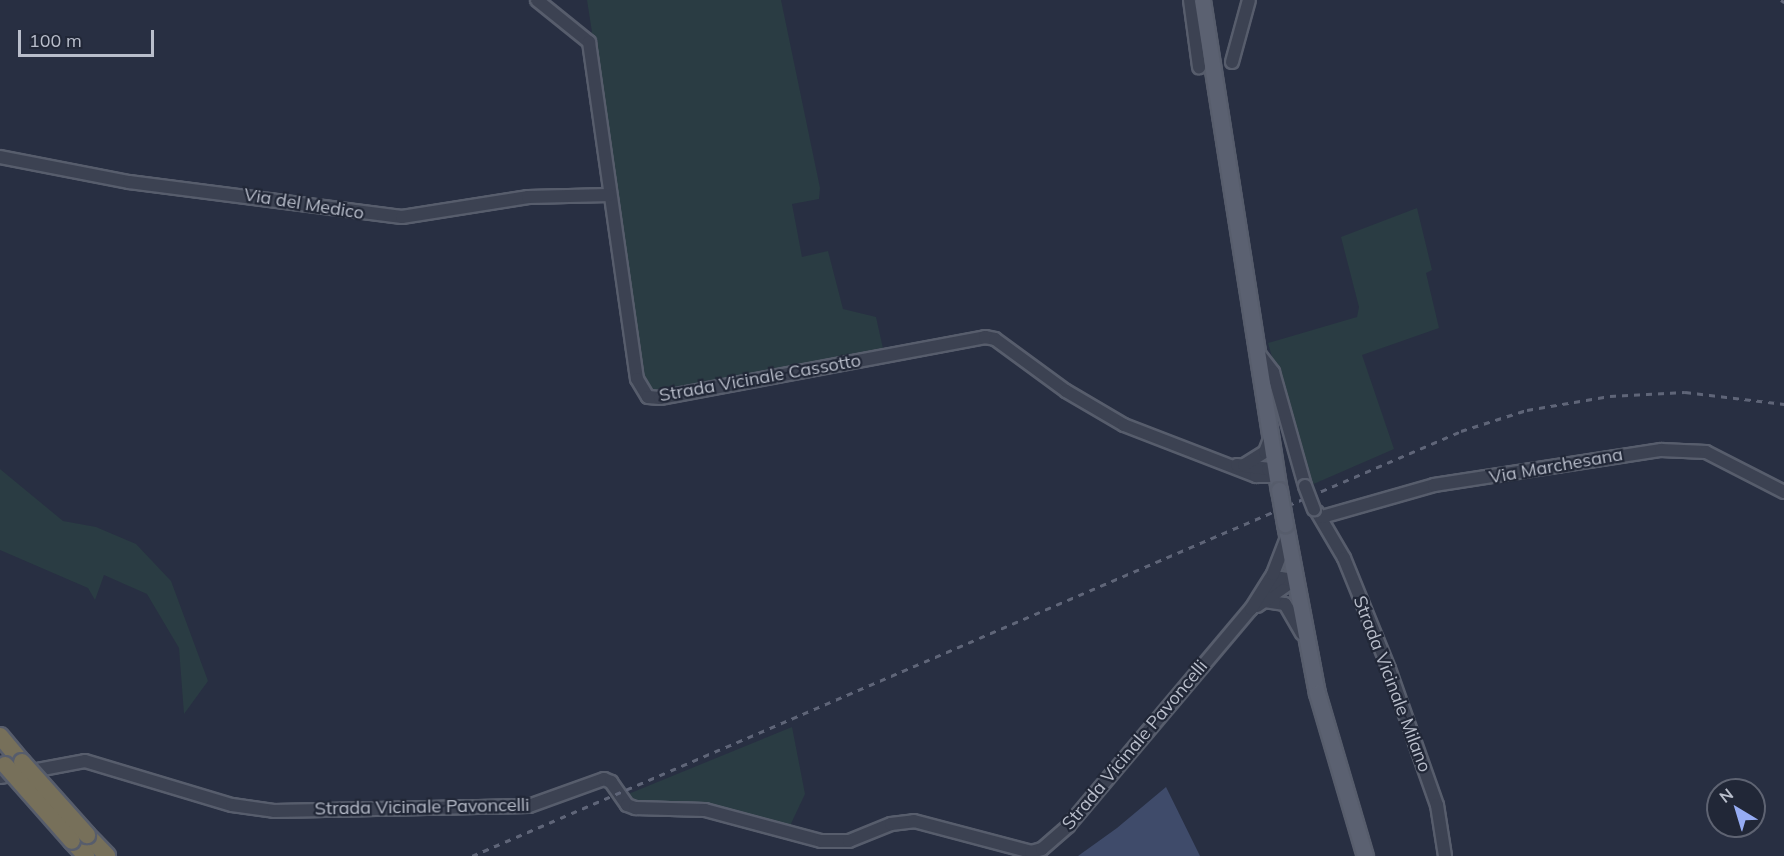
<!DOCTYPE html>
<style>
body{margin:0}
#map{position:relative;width:1784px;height:856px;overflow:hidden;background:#282f42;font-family:Mulish,sans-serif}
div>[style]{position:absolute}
.green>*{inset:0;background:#2a3c43}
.water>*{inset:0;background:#3f4b6a}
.roads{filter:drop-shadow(2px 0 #575d6c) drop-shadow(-2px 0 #575d6c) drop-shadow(0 2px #575d6c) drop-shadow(0 -2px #575d6c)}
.minor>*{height:12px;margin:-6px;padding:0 6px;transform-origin:6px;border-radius:6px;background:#3c4252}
.major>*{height:15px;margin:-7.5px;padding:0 7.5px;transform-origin:7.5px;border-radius:7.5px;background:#5b6171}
.highway>*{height:16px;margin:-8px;padding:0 8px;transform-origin:8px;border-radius:8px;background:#77705a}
.rail>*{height:3px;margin-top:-1.5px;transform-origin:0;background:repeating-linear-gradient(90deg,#5f6578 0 6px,transparent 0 12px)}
.bridges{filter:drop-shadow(2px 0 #575d6c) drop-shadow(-2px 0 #575d6c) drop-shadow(0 2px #575d6c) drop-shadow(0 -2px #575d6c)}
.minor-bridge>*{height:12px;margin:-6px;padding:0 6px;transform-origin:6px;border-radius:6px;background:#3c4252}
.major-bridge>*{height:15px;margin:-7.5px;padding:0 7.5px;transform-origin:7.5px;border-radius:7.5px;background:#5b6171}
.highway-bridge>*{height:16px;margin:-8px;padding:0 8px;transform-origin:8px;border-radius:8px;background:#77705a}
span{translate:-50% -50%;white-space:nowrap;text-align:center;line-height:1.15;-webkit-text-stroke:4.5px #212737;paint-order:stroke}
.street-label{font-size:18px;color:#b9becb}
.north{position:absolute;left:1706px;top:778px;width:60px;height:60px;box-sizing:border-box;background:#212737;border:2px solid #5e6372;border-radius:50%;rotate:322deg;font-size:16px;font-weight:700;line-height:24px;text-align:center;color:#b9becb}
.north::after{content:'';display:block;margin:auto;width:21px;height:27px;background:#96acf4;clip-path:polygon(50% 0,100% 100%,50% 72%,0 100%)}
.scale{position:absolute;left:18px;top:30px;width:136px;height:27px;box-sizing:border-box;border:3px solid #b9becb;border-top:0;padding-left:8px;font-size:18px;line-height:21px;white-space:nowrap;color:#b9becb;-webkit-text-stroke:4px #212737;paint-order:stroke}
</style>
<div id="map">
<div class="green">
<div style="clip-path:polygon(587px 0,781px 0,820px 188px,819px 199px,792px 204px,802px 257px,828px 251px,843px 309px,876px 317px,884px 353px,657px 396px,641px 385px,584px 35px,592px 32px)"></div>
<div style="clip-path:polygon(1417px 208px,1432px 270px,1426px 273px,1439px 328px,1362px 355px,1394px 449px,1309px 486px,1268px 343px,1357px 317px,1359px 307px,1341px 237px)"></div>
<div style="clip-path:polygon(0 469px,63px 521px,96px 527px,136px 544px,171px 581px,208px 681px,184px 714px,179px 648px,147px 594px,104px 575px,95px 600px,88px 588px,0 550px)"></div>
<div style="clip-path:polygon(792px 727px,805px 794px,788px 830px,745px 817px,634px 806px,621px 797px)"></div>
</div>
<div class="water">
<div style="clip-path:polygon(1166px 787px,1200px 856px,1078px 856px,1117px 828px)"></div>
</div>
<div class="roads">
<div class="minor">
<div style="left:537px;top:0;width:67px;rotate:38.9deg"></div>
<div style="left:589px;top:42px;width:340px;rotate:81.9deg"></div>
<div style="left:637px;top:379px;width:21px;rotate:59deg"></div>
<div style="left:648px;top:397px;width:12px;rotate:5deg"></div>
<div style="left:660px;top:398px;width:331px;rotate:-10.6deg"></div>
<div style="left:985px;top:337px;width:10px;rotate:11deg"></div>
<div style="left:995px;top:339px;width:88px;rotate:36.2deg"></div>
<div style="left:1066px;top:391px;width:67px;rotate:30.4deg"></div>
<div style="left:1124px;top:425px;width:142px;rotate:21.1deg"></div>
<div style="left:1256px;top:476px;width:21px"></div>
<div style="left:1190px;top:0;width:68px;rotate:82.3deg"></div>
<div style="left:1232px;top:62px;width:64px;rotate:-74.7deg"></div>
<div style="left:0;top:157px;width:131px;rotate:11deg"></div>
<div style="left:129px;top:182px;width:275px;rotate:7.3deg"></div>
<div style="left:402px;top:217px;width:128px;rotate:-9deg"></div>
<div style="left:528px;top:197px;width:81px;rotate:-1.4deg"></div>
<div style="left:1259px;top:354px;width:23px;rotate:52deg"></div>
<div style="left:1273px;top:372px;width:118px;rotate:74.3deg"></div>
<div style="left:1237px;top:465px;width:31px;rotate:7deg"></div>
<div style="left:1268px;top:469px;width:11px;rotate:38deg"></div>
<div style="left:1244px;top:465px;width:25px;rotate:-32deg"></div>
<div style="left:1265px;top:452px;width:17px;rotate:-69deg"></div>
<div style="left:1317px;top:512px;width:53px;rotate:59.6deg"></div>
<div style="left:1344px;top:558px;width:120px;rotate:67.9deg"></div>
<div style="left:1389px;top:669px;width:144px;rotate:70.6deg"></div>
<div style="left:1437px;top:805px;width:52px;rotate:81.1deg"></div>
<div style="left:1322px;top:517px;width:116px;rotate:-15.9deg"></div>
<div style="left:1434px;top:485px;width:230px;rotate:-8.8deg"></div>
<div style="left:1661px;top:450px;width:45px;rotate:2.5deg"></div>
<div style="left:1706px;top:452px;width:88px;rotate:27.1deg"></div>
<div style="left:1265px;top:601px;width:20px;rotate:9deg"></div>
<div style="left:1285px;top:604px;width:34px;rotate:60deg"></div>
<div style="left:1257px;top:606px;width:45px;rotate:-35.1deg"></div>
<div style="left:1294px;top:580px;width:14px;rotate:-172deg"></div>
<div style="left:1280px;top:578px;width:15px;rotate:143deg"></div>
<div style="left:0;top:777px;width:86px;rotate:-10.7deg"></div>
<div style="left:85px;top:761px;width:153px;rotate:16.7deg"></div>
<div style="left:232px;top:805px;width:42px;rotate:8.1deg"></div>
<div style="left:274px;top:811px;width:255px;rotate:-1.1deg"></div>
<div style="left:529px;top:806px;width:80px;rotate:-19.8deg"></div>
<div style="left:604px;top:779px;width:8px;rotate:23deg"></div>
<div style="left:611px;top:782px;width:28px;rotate:55deg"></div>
<div style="left:627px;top:805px;width:9px;rotate:21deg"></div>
<div style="left:635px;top:808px;width:70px;rotate:1.6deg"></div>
<div style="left:705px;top:810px;width:120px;rotate:15deg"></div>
<div style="left:821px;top:841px;width:28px"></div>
<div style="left:849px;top:841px;width:45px;rotate:-22deg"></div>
<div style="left:891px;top:824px;width:23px;rotate:-7deg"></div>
<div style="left:914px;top:821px;width:121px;rotate:14.8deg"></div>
<div style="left:1031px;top:852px;width:11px;rotate:-15deg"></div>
<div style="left:1042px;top:849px;width:35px;rotate:-41deg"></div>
<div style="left:1068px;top:826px;width:284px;rotate:-49.9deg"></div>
<div style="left:1251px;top:609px;width:41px;rotate:-57.8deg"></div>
<div style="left:1273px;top:574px;width:39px;rotate:-69deg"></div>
</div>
<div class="major">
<div style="left:1202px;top:0;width:496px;rotate:81.1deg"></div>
<div style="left:1285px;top:524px;width:172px;rotate:79.3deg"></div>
<div style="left:1317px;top:693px;width:170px;rotate:73.6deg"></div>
</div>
<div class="highway">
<div style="left:0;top:736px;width:34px;rotate:50deg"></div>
<div style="left:87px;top:835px;width:29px;rotate:46deg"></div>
<div style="left:72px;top:841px;width:21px;rotate:47deg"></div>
</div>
</div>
<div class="rail">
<div style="left:1781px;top:0;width:4px;rotate:34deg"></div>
<div style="left:472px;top:856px;width:1076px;rotate:-23.25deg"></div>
<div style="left:1461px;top:431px;width:69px;rotate:-17.7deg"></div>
<div style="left:1527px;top:410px;width:84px;rotate:-9.6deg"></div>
<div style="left:1610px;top:396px;width:75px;rotate:-3.1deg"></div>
<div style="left:1685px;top:392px;width:100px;rotate:6.9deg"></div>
</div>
<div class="bridges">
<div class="minor-bridge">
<div style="left:1305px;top:486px;width:25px;rotate:69deg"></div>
</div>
<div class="major-bridge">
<div style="left:1279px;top:490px;width:35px;rotate:80deg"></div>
</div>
<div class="highway-bridge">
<div style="left:22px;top:762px;width:98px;rotate:48.3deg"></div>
<div style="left:5px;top:765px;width:101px;rotate:48.6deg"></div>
</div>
</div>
<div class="street-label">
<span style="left:304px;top:204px;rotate:9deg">Via del Medico</span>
<span style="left:760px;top:378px;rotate:-10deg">Strada Vicinale Cassotto</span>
<span style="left:1556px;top:466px;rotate:-10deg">Via Marchesana</span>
<span style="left:1392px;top:684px;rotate:69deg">Strada Vicinale Milano</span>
<span style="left:1135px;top:745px;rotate:-50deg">Strada Vicinale Pavoncelli</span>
<span style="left:422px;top:807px;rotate:-1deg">Strada Vicinale Pavoncelli</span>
</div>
<div class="north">N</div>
<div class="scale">100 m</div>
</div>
